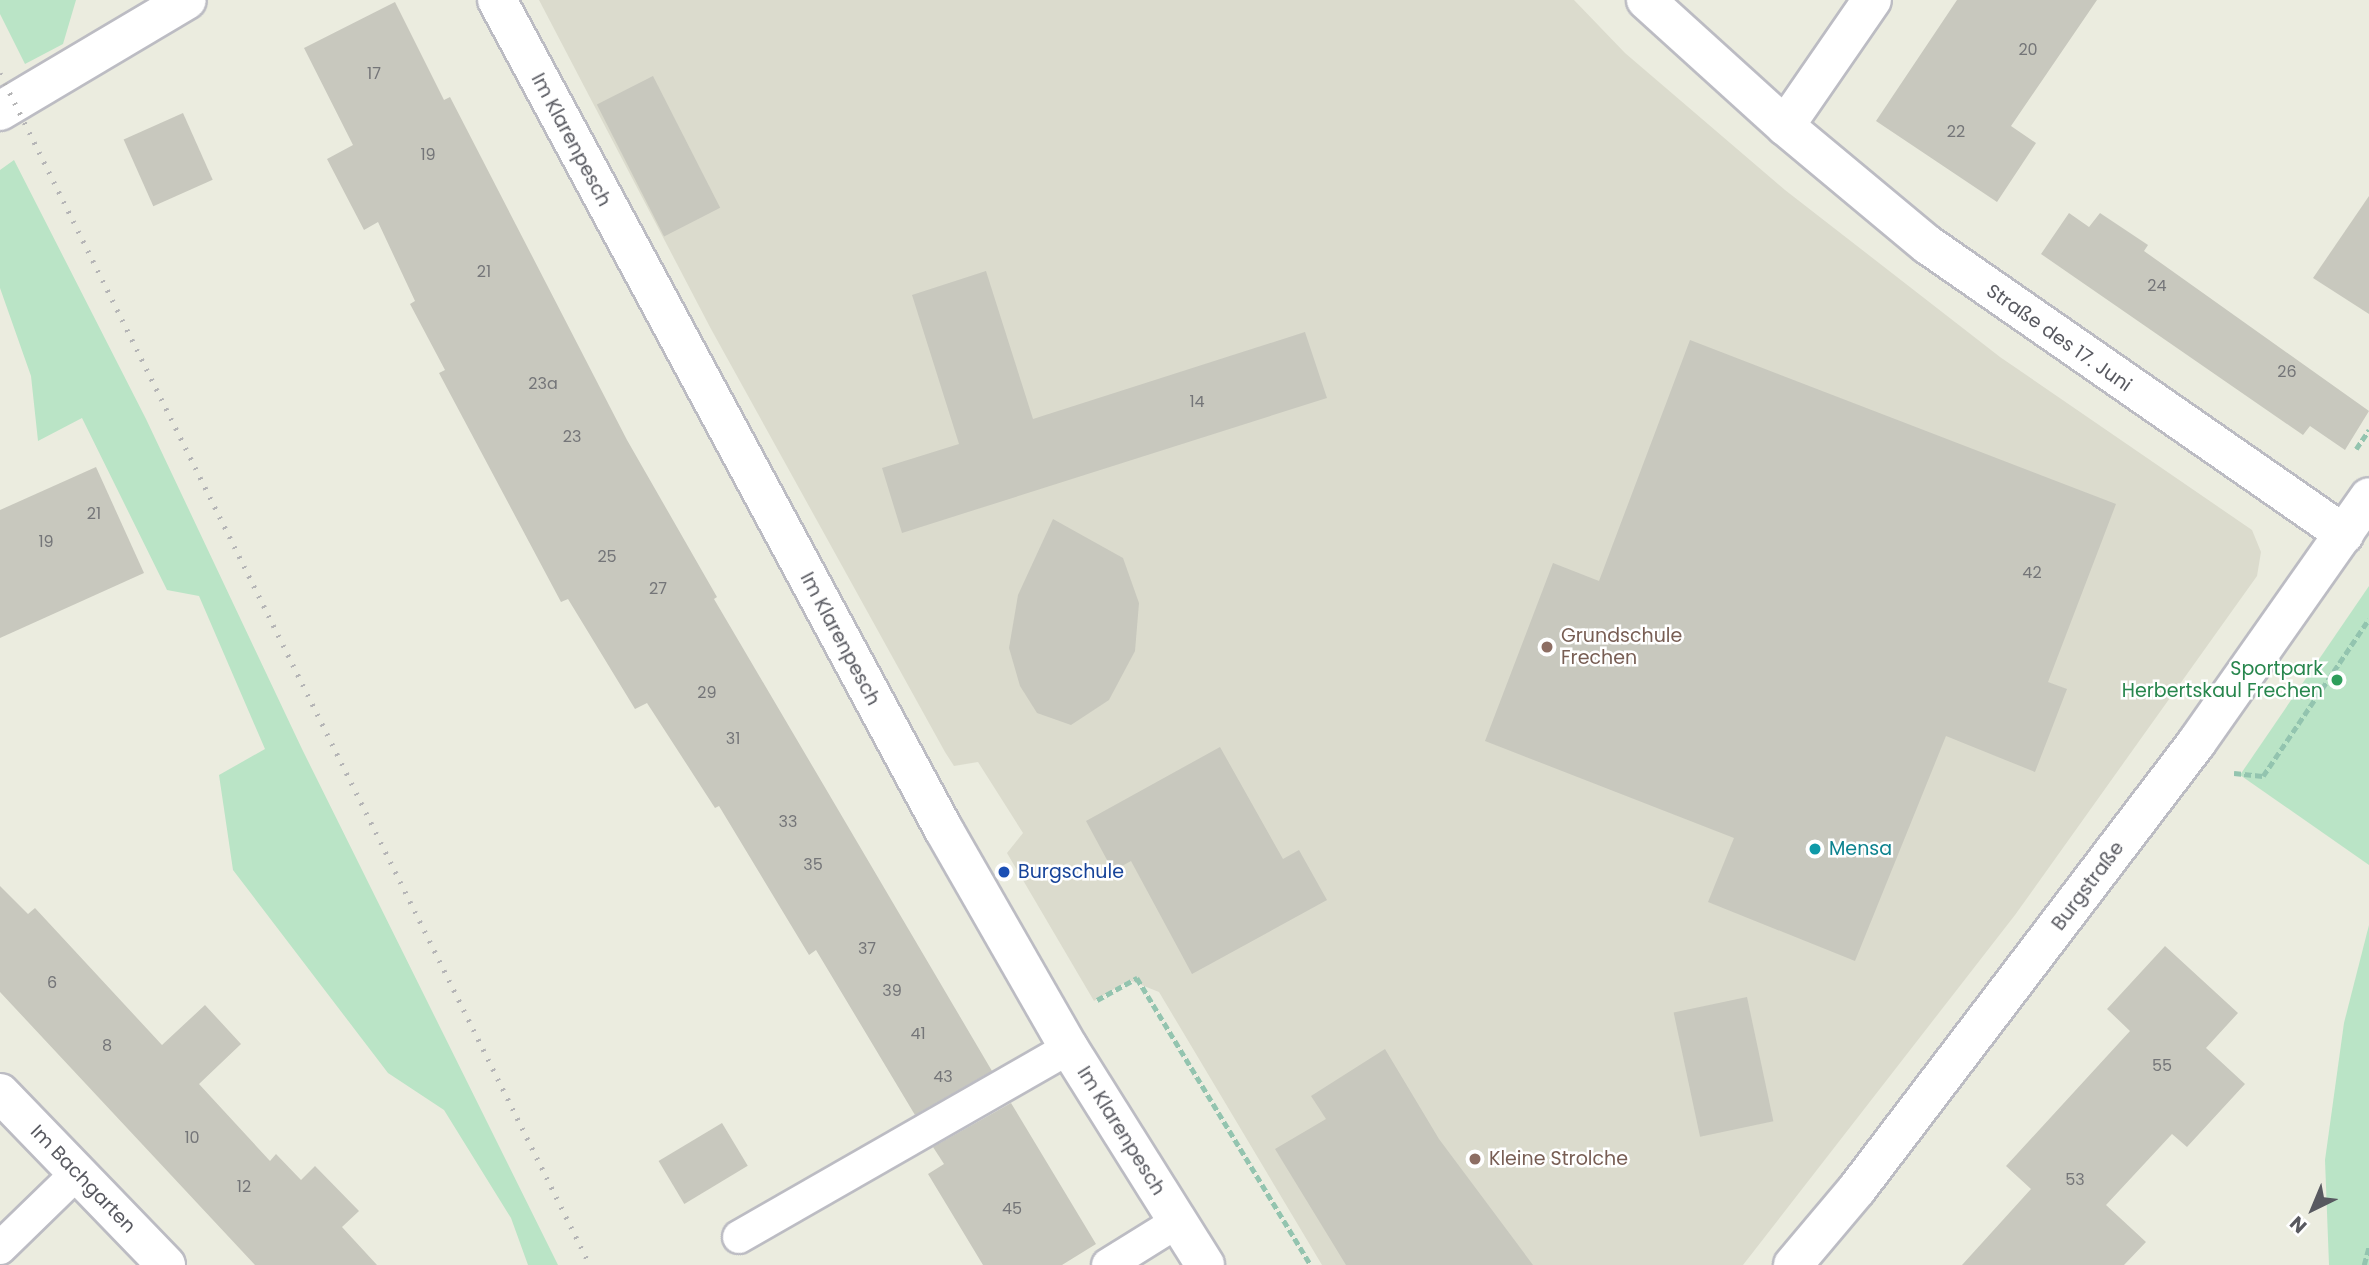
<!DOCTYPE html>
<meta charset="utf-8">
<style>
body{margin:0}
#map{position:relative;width:2369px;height:1265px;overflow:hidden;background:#ebecdf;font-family:Poppins,sans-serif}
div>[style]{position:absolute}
.education>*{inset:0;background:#dbdbcd}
.green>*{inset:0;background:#bae4c6}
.building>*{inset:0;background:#c8c8be;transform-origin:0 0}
.path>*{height:4.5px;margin-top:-2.25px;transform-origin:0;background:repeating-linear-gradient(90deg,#93c4af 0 7px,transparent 0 10.5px)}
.roads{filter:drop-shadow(2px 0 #bcbcc3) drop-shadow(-2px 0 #bcbcc3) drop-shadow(0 2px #bcbcc3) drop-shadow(0 -2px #bcbcc3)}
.service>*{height:32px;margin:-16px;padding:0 16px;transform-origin:16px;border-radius:16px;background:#fff}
.minor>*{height:38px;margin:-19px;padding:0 19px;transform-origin:19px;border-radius:19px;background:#fff}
.rail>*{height:5px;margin-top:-2.5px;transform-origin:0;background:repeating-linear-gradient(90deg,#b5b5b6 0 2px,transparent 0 11px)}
.dots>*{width:19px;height:19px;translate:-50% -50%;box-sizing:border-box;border:4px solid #fff;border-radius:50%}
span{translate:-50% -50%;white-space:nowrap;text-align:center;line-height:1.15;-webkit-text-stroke:5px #fff;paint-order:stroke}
.number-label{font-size:16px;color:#747578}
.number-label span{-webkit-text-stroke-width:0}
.street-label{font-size:19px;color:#585960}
.education-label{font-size:19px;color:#785e54}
.left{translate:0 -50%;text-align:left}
.leisure-label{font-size:19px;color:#27864d}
.right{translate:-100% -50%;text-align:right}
.culture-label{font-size:19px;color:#0d838f}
.transit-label{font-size:19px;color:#164399}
.north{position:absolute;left:2278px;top:1174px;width:70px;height:70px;-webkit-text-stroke:5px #fff;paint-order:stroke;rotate:223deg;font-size:19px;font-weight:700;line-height:28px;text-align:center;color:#585960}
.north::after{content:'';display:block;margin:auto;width:24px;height:32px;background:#585960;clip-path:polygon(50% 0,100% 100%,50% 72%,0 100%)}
</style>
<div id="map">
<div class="education">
<div style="clip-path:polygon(539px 0,1574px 0,1625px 53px,1785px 190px,2000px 357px,2252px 530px,2261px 552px,2257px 576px,2015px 915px,1743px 1265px,1322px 1265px,1159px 992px,1129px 980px,1094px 1001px,1007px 853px,1023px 833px,978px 762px,954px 766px,945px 752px,711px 329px)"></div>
</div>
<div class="green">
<div style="clip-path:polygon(0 0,76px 0,63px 44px,25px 64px,0 14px)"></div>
<div style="clip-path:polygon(14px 160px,146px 419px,302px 749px,558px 1265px,528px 1265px,511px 1218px,444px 1110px,388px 1073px,233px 870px,219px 775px,265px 749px,199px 596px,167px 590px,82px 418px,38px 441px,31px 376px,0 288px,0 170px)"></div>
<div style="clip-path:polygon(2369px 586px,2369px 865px,2240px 775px)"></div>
<div style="clip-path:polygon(2369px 925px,2369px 1265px,2329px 1265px,2325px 1160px,2344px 1023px)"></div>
</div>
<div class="building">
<div style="clip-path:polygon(1957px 0,2097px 0,2011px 126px,2036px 143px,1997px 202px,1876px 121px)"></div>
<div style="clip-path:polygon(395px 2px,444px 100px,450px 97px,627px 440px,717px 597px,714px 599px,992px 1071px,915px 1115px,816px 950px,809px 955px,719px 806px,715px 808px,647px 703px,635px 709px,568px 599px,561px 602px,439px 373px,445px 370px,410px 304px,415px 301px,378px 222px,364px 230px,327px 159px,353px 145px,304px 48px)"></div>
<div style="left:653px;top:76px;width:148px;height:63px;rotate:63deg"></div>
<div style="left:183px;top:113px;width:73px;height:65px;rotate:66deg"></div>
<div style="clip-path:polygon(2369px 196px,2369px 314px,2313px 278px)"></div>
<div style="clip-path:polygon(2069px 213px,2089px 227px,2100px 213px,2148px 245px,2144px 251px,2369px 411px,2345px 450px,2310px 426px,2303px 435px,2041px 254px)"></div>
<div style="clip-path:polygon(986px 271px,1033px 419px,1305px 332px,1327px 398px,902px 533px,882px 468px,959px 444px,912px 295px)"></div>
<div style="clip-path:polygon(1690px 340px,2116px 504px,2048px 682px,2067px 689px,2035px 772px,1946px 736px,1855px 961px,1708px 902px,1734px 838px,1485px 741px,1553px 563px,1599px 581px)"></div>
<div style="clip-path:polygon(96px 467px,144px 573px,0 638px,0 510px)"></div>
<div style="clip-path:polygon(1053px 519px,1123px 558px,1139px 603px,1135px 651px,1109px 700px,1071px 725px,1037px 713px,1020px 686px,1009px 648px,1018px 595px)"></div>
<div style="clip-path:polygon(1220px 747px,1283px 859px,1299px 850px,1327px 900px,1192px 974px,1131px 861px,1113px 871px,1086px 821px)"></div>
<div style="clip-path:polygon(0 886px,28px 914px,35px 908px,162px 1045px,205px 1005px,241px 1044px,199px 1084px,270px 1161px,276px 1154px,301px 1180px,315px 1166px,359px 1211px,342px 1227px,377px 1265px,255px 1265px,0 992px)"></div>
<div style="clip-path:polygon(2165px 946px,2238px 1013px,2206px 1048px,2245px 1084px,2187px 1147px,2172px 1134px,2106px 1205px,2146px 1242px,2124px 1265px,1962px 1265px,2031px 1189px,2006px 1166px,2130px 1031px,2107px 1009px)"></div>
<div style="left:1747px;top:997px;width:127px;height:75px;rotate:78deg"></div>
<div style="clip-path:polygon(1385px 1049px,1439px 1139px,1533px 1265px,1346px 1265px,1275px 1149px,1326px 1119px,1311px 1096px)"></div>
<div style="clip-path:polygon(1011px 1103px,1096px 1244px,1062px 1265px,983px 1265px,928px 1174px,944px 1164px,933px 1147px)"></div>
<div style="left:722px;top:1123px;width:50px;height:74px;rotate:59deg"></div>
</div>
<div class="path">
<div style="left:2356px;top:449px;width:23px;rotate:-56deg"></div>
<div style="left:2234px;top:773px;width:29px;rotate:6deg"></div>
<div style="left:2263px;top:776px;width:189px;rotate:-56deg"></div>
<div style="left:1097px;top:1000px;width:46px;rotate:-28.8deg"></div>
<div style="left:1137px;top:978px;width:336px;rotate:58.8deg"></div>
<div style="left:2364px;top:1265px;width:20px;rotate:-75deg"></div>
</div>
<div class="roads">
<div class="service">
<div style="left:739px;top:1237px;width:380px;rotate:-29.8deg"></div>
<div style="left:0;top:1248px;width:107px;rotate:-44.2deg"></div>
<div style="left:1108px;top:1265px;width:81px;rotate:-31.9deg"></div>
</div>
<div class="minor">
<div style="left:497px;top:0;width:943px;rotate:61.7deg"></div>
<div style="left:944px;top:830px;width:251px;rotate:60.2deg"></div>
<div style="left:1069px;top:1048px;width:256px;rotate:57.9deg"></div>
<div style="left:1646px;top:0;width:188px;rotate:42.2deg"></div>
<div style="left:1785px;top:126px;width:186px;rotate:39.8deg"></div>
<div style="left:1928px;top:245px;width:507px;rotate:34.79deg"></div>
<div style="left:0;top:111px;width:217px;rotate:-30.7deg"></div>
<div style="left:1785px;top:126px;width:153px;rotate:-55.4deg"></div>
<div style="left:0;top:1093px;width:239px;rotate:46deg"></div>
<div style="left:1793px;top:1265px;width:99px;rotate:-49.9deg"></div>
<div style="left:1857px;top:1189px;width:562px;rotate:-52.74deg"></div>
<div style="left:2197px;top:742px;width:299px;rotate:-54.9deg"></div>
</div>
</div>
<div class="rail">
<div style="left:0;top:73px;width:1330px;rotate:63.67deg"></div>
</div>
<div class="dots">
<div style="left:1547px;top:647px;background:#8d6e63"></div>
<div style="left:2337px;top:680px;background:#2e9e5b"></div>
<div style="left:1815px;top:849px;background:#0f9aa8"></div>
<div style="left:1004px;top:872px;background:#1a4fb4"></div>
<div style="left:1475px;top:1159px;background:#8d6e63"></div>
</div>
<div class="number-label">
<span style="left:2028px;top:50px">20</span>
<span style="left:374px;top:74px">17</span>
<span style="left:1956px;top:132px">22</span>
<span style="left:428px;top:155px">19</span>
<span style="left:484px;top:272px">21</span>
<span style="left:2157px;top:286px">24</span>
<span style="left:2287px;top:372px">26</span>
<span style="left:543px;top:384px">23a</span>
<span style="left:1197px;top:402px">14</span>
<span style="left:572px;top:437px">23</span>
<span style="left:94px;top:514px">21</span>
<span style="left:46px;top:542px">19</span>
<span style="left:607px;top:557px">25</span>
<span style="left:2032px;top:573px">42</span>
<span style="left:658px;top:589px">27</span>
<span style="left:707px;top:693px">29</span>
<span style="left:733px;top:739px">31</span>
<span style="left:788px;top:822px">33</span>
<span style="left:813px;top:865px">35</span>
<span style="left:867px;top:949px">37</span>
<span style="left:52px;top:983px">6</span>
<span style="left:892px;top:991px">39</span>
<span style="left:918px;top:1034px">41</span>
<span style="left:107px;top:1046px">8</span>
<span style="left:2162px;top:1066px">55</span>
<span style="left:943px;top:1077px">43</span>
<span style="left:192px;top:1138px">10</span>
<span style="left:2075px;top:1180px">53</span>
<span style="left:244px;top:1187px">12</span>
<span style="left:1012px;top:1209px">45</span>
</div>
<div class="street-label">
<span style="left:571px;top:140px;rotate:62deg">Im Klarenpesch</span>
<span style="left:2059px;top:338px;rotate:35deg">Straße des 17. Juni</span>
<span style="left:840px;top:639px;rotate:62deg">Im Klarenpesch</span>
<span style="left:2088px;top:886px;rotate:-53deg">Burgstraße</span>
<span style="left:1121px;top:1131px;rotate:58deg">Im Klarenpesch</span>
<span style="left:83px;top:1179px;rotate:46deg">Im Bachgarten</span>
</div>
<div class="education-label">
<span class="left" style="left:1561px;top:647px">Grundschule<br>Frechen</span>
<span class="left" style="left:1489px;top:1159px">Kleine Strolche</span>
</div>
<div class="leisure-label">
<span class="right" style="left:2323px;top:680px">Sportpark<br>Herbertskaul Frechen</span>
</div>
<div class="culture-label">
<span class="left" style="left:1829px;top:849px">Mensa</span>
</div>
<div class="transit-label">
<span class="left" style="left:1018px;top:872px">Burgschule</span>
</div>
<div class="north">N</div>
</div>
